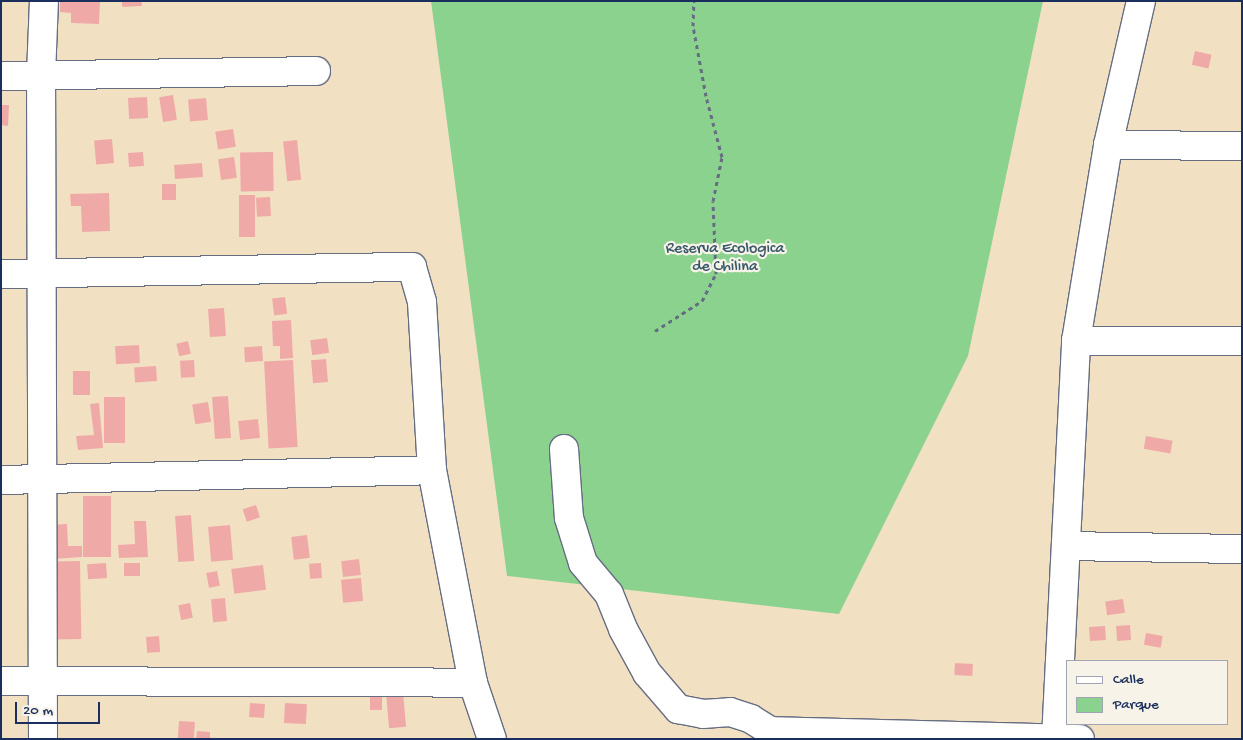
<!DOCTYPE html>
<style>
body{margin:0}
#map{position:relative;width:1243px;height:740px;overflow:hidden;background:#f2e0c3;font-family:"Gochi Hand",sans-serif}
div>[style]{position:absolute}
.green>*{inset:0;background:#8ad28d}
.building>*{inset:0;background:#efaaa7;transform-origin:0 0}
.path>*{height:3px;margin-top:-1.5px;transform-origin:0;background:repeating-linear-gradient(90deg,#666d81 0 4px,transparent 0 8px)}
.roads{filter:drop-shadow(1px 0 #666d81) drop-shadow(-1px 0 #666d81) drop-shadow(0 1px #666d81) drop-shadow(0 -1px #666d81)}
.minor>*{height:28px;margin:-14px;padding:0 14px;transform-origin:14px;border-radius:14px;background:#fff}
span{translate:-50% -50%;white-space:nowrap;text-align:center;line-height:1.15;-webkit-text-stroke:4.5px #f7f3e8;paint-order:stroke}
.park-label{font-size:16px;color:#37586a}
.frame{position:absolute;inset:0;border:2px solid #1b2f5e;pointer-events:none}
.legend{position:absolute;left:1066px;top:660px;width:162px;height:65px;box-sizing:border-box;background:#f7f3e8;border:1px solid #9fa5b1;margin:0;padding:6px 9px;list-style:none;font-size:15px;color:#1b2f5e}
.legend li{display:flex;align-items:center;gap:10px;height:25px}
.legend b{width:25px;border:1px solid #9fa5b1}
.scale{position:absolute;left:15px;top:702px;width:85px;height:22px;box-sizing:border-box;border:2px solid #1b2f5e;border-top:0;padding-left:6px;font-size:15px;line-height:18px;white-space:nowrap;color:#1b2f5e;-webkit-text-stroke:4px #f7f3e8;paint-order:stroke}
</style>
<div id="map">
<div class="green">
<div style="clip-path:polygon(431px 1px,1043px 1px,968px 356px,839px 614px,507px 576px)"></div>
</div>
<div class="building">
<div style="clip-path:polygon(60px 1px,100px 1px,99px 24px,71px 23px,71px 13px,60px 12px)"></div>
<div style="clip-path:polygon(122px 1px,141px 1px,142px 6px,122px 7px)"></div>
<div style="left:1195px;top:51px;width:17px;height:14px;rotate:13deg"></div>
<div style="left:173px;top:95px;width:25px;height:14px;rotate:81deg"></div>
<div style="left:147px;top:97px;width:21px;height:19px;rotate:87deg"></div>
<div style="left:206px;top:98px;width:22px;height:18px;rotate:85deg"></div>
<div style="clip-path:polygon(1px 105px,9px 105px,8px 126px,1px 125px)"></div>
<div style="left:233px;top:129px;width:18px;height:18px;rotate:81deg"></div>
<div style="left:112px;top:139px;width:24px;height:18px;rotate:85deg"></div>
<div style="left:297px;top:140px;width:40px;height:14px;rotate:84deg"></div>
<div style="left:143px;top:152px;width:14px;height:15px;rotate:86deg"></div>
<div style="left:273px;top:152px;width:39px;height:33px;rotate:89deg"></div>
<div style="left:234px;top:157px;width:21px;height:16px;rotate:82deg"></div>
<div style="left:202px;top:163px;width:14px;height:28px;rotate:86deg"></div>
<div style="left:162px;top:184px;width:14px;height:16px"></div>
<div style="clip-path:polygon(109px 193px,110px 231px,82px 232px,81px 206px,71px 206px,70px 194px)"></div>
<div style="left:239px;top:195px;width:16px;height:42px"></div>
<div style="left:270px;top:197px;width:19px;height:14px;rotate:87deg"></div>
<div style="left:285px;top:297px;width:17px;height:13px;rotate:83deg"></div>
<div style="left:224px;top:308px;width:28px;height:16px;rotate:86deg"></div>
<div style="clip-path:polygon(291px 320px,293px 358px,280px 359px,280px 346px,273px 346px,272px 321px)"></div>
<div style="left:327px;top:338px;width:15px;height:17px;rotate:82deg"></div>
<div style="left:188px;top:341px;width:13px;height:12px;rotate:77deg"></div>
<div style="left:139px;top:345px;width:18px;height:24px;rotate:87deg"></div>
<div style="left:262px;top:346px;width:15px;height:18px;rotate:86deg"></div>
<div style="left:326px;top:359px;width:23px;height:15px;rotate:85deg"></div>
<div style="left:194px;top:360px;width:17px;height:14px;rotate:87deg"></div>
<div style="left:293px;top:360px;width:87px;height:29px;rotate:87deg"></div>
<div style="left:156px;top:366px;width:15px;height:22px;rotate:86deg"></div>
<div style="left:73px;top:371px;width:17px;height:24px"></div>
<div style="left:228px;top:396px;width:42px;height:16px;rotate:86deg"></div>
<div style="left:104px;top:397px;width:21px;height:46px"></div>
<div style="left:208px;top:402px;width:20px;height:16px;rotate:81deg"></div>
<div style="clip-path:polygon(99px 403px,103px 448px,78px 450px,76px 436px,94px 435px,90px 404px)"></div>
<div style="left:258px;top:419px;width:19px;height:20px;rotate:84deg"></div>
<div style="left:1146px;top:436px;width:27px;height:13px;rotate:10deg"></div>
<div style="left:83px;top:496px;width:28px;height:61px"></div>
<div style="left:256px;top:505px;width:13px;height:14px;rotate:72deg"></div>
<div style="left:191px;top:515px;width:46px;height:16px;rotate:86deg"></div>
<div style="clip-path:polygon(134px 521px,146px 521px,148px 557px,119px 558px,118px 545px,135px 544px)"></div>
<div style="clip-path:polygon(67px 524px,68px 546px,82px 546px,82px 557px,53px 559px,51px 525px)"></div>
<div style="left:230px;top:525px;width:35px;height:22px;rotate:85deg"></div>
<div style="left:307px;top:535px;width:23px;height:16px;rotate:83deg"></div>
<div style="left:359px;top:559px;width:16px;height:18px;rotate:83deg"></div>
<div style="left:80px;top:561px;width:78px;height:28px;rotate:89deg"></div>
<div style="left:106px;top:563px;width:15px;height:19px;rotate:86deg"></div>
<div style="left:124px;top:563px;width:16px;height:13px"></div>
<div style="left:321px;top:563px;width:15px;height:12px;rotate:86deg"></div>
<div style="left:263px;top:565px;width:25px;height:32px;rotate:83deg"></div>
<div style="left:217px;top:571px;width:15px;height:11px;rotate:79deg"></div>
<div style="left:361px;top:578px;width:23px;height:20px;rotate:85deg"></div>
<div style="left:225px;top:598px;width:23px;height:14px;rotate:85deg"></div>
<div style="left:1123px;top:599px;width:14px;height:18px;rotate:82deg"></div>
<div style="left:190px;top:603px;width:15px;height:12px;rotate:79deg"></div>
<div style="left:1130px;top:625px;width:15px;height:14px;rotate:86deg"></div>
<div style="left:1105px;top:626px;width:14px;height:16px;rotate:86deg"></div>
<div style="left:1146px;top:633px;width:17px;height:12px;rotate:10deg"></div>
<div style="left:159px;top:636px;width:16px;height:13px;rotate:86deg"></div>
<div style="left:955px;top:663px;width:18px;height:12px;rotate:3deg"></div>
<div style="left:403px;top:692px;width:35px;height:17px;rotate:85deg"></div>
<div style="left:370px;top:693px;width:12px;height:17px"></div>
<div style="left:250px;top:703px;width:15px;height:14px;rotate:4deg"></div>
<div style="left:285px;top:703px;width:22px;height:20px;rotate:3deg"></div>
<div style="left:179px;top:721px;width:16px;height:18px;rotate:4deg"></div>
<div style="clip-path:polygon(197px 731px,210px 732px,210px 739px,196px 739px)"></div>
</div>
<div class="path">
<div style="left:655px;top:331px;width:56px;rotate:-32.6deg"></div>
<div style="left:702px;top:301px;width:30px;rotate:-63deg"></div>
<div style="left:716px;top:274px;width:73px;rotate:-92.4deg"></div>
<div style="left:713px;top:201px;width:45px;rotate:-78.4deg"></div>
<div style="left:722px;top:157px;width:63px;rotate:-104.7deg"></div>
<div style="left:706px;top:96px;width:71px;rotate:-100.5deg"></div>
<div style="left:693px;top:26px;width:25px;rotate:-88deg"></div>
</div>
<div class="roads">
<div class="minor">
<div style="left:1px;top:76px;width:315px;rotate:-0.9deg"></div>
<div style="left:1108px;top:145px;width:134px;rotate:0.4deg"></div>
<div style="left:1px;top:274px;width:411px;rotate:-1deg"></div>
<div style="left:412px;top:267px;width:36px;rotate:74deg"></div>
<div style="left:422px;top:302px;width:168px;rotate:86.6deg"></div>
<div style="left:432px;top:470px;width:217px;rotate:79.1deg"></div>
<div style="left:473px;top:683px;width:59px;rotate:71.3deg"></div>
<div style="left:1076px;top:341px;width:166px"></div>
<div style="left:564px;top:449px;width:69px;rotate:85.9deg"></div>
<div style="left:569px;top:518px;width:47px;rotate:72.7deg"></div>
<div style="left:583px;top:563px;width:40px;rotate:50deg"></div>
<div style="left:609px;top:594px;width:38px;rotate:68deg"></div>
<div style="left:623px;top:629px;width:50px;rotate:61.4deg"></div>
<div style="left:647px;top:673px;width:48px;rotate:49.3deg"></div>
<div style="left:678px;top:709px;width:25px;rotate:11deg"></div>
<div style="left:703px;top:714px;width:27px;rotate:-4deg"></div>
<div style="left:730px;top:712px;width:22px;rotate:18deg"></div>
<div style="left:751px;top:719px;width:22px;rotate:32deg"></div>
<div style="left:1px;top:480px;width:431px;rotate:-1.3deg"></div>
<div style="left:1066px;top:546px;width:176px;rotate:1deg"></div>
<div style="left:1px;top:681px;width:472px;rotate:0.2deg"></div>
<div style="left:43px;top:739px;width:664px;rotate:-90.17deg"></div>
<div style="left:41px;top:75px;width:74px;rotate:-87.7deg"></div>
<div style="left:770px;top:739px;width:8px;rotate:-90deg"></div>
<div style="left:770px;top:731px;width:310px;rotate:1.5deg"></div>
<div style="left:1056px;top:739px;width:399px;rotate:-87.1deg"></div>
<div style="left:1076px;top:341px;width:199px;rotate:-80.7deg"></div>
<div style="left:1108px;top:145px;width:148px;rotate:-77.1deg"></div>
</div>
</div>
<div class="park-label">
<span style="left:725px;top:259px">Reserva Ecologica<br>de Chilina</span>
</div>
<div class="frame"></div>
<ul class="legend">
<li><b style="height:6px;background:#fff"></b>Calle</li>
<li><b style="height:14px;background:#8ad28d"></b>Parque</li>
</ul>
<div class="scale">20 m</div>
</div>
